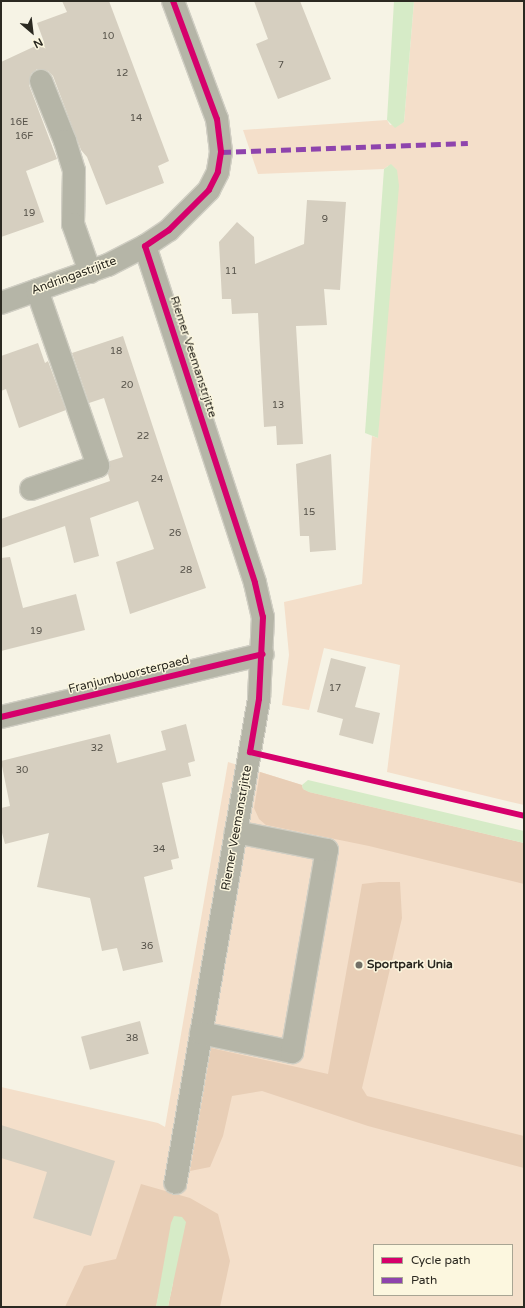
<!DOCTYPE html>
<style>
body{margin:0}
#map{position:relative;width:525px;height:1308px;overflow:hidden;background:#f6f3e5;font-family:"Varela Round",sans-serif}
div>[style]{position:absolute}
.green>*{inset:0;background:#f4dfca}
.forest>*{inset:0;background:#e8ceb6}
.water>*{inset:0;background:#d6ebc7}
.building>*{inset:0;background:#d6cfc0;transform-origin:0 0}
.roads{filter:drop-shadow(1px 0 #d0cec3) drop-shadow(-1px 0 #d0cec3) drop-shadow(0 1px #d0cec3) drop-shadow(0 -1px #d0cec3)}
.minor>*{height:22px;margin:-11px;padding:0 11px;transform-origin:11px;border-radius:11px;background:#b5b5a7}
.quiet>*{height:5px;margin-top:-2.5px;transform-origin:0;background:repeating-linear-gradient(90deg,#8e44ad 0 10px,transparent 0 15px)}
.cycleway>*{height:6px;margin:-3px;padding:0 3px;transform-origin:3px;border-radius:3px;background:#d6006c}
.dots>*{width:11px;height:11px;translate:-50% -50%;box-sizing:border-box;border:2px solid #fcf7df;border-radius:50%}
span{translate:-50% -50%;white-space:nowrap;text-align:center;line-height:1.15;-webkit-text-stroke:3px #fcf7df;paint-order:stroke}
.number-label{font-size:10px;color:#565249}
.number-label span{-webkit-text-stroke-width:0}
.street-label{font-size:12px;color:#2b2921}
.poi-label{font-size:12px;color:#2b2921;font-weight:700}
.left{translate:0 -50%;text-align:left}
.frame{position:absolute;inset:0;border:2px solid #2b2921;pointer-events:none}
.legend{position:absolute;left:373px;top:1244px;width:140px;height:52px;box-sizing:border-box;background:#fcf7df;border:1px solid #a8a593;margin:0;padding:5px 7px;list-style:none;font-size:12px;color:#2b2921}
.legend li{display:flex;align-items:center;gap:8px;height:20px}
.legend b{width:20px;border:1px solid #a8a593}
.north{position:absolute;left:12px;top:12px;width:40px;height:40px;-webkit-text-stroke:3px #fcf7df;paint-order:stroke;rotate:152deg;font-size:11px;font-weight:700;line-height:16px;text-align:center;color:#2b2921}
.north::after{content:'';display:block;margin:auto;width:14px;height:18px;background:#2b2921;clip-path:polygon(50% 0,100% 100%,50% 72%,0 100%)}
</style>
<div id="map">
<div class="green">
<div style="clip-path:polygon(414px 1px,524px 1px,524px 805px,387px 772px,400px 665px,324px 648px,309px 710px,282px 705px,289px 655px,284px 602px,362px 584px,372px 436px,378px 438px,388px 166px,384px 169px,258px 174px,243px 130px,387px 120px,390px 125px,404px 122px)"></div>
<div style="clip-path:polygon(evenodd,228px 762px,302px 785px,303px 789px,524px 843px,524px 1307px,168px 1307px,173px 1283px,175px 1216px,156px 1307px,1px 1307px,1px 1087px,158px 1123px,165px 1127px,228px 762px,374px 1245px,512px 1245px,512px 1295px,374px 1295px,374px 1245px)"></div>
</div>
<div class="forest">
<div style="clip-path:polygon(260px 772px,302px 785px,303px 789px,309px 792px,524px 843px,524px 884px,369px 846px,266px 825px,259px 819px,254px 808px)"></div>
<div style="clip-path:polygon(379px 882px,400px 882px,402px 918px,362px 1088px,367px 1096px,524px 1136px,524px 1168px,368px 1126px,262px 1091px,232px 1096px,223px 1136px,210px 1167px,190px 1171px,211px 1048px,328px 1074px,362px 884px)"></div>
<div style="clip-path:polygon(141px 1184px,190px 1198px,218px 1214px,230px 1261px,220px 1307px,168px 1307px,173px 1283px,162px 1280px,156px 1307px,65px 1307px,84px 1266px,116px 1259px)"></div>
</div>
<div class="water">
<div style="clip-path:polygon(394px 1px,414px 1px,404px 122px,395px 128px,387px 120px)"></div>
<div style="clip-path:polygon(391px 164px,397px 170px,399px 186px,378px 438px,365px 433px,384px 169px)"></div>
<div style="clip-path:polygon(308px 780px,524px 831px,524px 843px,309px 792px,303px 789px,302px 785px)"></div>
<div style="clip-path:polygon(174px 1216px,182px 1217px,186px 1222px,168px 1307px,156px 1307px,171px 1223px)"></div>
</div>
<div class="building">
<div style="clip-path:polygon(62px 1px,109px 1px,169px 161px,158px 166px,164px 183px,106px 205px,87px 157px,81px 150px,53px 76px,48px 71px,37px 69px,31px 74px,29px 85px,57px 159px,26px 171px,44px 222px,1px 237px,1px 62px,44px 42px,37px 23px,67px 12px)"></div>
<div style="clip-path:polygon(254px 1px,300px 1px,331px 79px,278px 99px,256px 44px,268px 39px)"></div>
<div style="clip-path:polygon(307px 200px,346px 202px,340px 290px,324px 289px,327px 325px,296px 326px,303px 444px,277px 445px,276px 426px,264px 427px,258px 313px,232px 314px,231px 299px,222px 299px,219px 242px,237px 222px,254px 237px,255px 264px,304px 244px)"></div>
<div style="clip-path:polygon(123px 336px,206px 588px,130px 614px,116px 562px,154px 549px,138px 501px,90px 518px,99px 556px,74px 563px,65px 526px,1px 548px,1px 519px,110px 481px,108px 474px,110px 461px,123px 457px,104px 398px,89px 403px,72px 353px)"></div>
<div style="clip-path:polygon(38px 343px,45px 363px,48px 361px,66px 410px,19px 428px,6px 389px,1px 391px,1px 356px)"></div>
<div style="clip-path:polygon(331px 454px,336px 550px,310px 552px,309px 536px,300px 536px,296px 464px)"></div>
<div style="clip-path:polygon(10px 557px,23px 608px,76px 594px,85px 630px,1px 651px,1px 558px)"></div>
<div style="clip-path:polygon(331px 658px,366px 667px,355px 707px,380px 713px,373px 744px,339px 735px,343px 719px,317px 712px)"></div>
<div style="clip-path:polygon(186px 724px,195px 761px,188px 763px,191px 776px,162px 783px,179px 858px,171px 860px,173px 869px,144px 877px,163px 962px,123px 971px,117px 948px,102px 951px,90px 898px,37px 887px,49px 833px,5px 844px,1px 829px,1px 808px,10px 806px,1px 761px,110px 734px,117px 763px,166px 750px,161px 731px)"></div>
<div style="left:140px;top:1021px;width:34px;height:61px;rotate:75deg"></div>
<div style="clip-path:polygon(1px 1125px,115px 1161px,91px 1236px,33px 1218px,47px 1172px,1px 1158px)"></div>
</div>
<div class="roads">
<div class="minor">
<div style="left:173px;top:1px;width:126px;rotate:69.6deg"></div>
<div style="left:217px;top:119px;width:33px;rotate:83deg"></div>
<div style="left:221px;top:152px;width:20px;rotate:99deg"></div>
<div style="left:218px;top:172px;width:20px;rotate:117deg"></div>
<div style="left:209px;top:190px;width:57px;rotate:135deg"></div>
<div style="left:169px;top:230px;width:29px;rotate:146deg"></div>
<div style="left:145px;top:246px;width:354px;rotate:71.9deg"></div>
<div style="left:255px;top:583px;width:35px;rotate:77deg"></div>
<div style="left:263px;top:617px;width:82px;rotate:92.8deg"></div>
<div style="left:259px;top:699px;width:491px;rotate:99.8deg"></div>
<div style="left:41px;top:81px;width:65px;rotate:68.2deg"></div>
<div style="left:65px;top:141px;width:31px;rotate:73deg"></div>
<div style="left:74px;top:171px;width:53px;rotate:91.1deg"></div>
<div style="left:73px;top:224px;width:51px;rotate:70.5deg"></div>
<div style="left:1px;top:303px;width:114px;rotate:-19.6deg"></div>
<div style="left:108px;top:265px;width:42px;rotate:-27.2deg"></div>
<div style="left:31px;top:489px;width:71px;rotate:-18.9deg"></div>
<div style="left:98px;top:466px;width:186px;rotate:-109.1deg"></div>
<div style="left:1px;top:717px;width:269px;rotate:-13.5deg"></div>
<div style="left:201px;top:1033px;width:93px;rotate:11.8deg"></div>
<div style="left:292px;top:1052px;width:205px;rotate:-80.2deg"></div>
<div style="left:327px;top:850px;width:93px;rotate:-168.8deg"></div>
</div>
</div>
<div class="quiet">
<div style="left:221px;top:152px;width:247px;rotate:-2.1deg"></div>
</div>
<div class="cycleway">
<div style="left:173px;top:1px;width:126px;rotate:69.6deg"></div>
<div style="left:217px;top:119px;width:33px;rotate:83deg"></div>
<div style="left:221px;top:152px;width:20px;rotate:99deg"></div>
<div style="left:218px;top:172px;width:20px;rotate:117deg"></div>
<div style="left:209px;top:190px;width:57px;rotate:135deg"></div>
<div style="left:169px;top:230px;width:29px;rotate:146deg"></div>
<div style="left:145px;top:246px;width:354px;rotate:71.9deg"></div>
<div style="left:255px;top:583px;width:35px;rotate:77deg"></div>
<div style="left:263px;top:617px;width:82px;rotate:92.8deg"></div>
<div style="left:259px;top:699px;width:54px;rotate:99.6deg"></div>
<div style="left:250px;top:752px;width:281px;rotate:13.1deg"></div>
<div style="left:1px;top:717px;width:269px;rotate:-13.5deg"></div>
</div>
<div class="dots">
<div style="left:359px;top:965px;background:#727066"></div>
</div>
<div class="number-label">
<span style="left:108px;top:37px">10</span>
<span style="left:281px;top:66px">7</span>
<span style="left:122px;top:74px">12</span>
<span style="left:136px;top:119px">14</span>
<span style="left:19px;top:123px">16E</span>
<span style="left:24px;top:137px">16F</span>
<span style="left:29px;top:214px">19</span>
<span style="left:325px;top:220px">9</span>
<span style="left:231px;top:272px">11</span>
<span style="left:116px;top:352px">18</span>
<span style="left:127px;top:386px">20</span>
<span style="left:278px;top:406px">13</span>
<span style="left:143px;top:437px">22</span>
<span style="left:157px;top:480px">24</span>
<span style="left:309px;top:513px">15</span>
<span style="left:175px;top:534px">26</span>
<span style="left:186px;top:571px">28</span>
<span style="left:36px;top:632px">19</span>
<span style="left:335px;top:689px">17</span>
<span style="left:97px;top:749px">32</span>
<span style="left:22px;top:771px">30</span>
<span style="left:159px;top:850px">34</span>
<span style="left:147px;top:947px">36</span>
<span style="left:132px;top:1039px">38</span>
</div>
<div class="street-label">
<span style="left:74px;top:276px;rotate:-20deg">Andringastrjitte</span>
<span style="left:193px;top:357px;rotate:72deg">Riemer Veemanstrjitte</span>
<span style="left:129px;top:675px;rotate:-14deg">Franjumbuorsterpaed</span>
<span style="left:237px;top:828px;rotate:-80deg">Riemer Veemanstrjitte</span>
</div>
<div class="poi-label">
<span class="left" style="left:367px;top:965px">Sportpark Unia</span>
</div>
<div class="frame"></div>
<ul class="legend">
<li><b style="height:5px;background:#d6006c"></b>Cycle path</li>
<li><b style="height:5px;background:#8e44ad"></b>Path</li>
</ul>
<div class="north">N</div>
</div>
